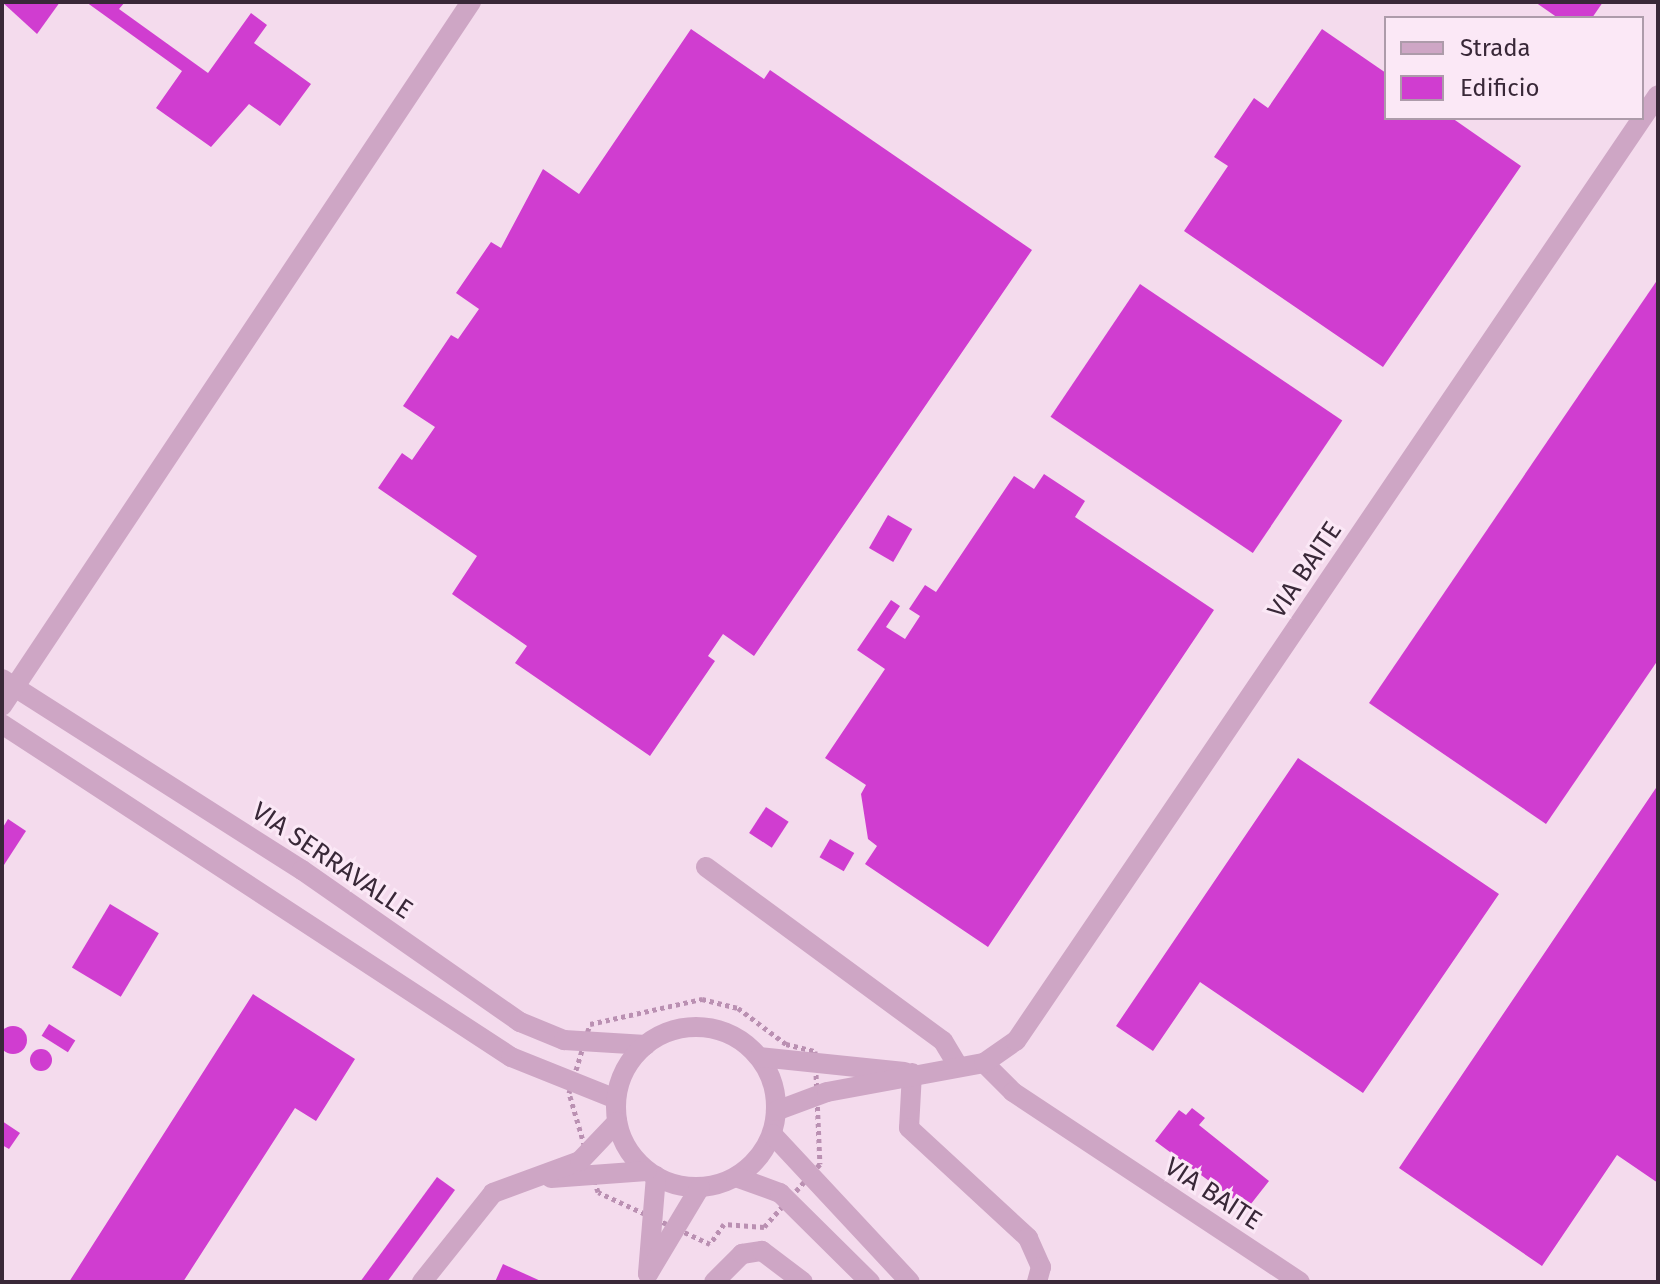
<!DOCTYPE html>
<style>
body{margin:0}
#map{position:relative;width:1660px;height:1284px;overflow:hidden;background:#f4dbed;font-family:"Fira Sans",sans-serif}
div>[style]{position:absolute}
.building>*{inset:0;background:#d03dd0;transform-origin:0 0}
.round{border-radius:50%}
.path>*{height:5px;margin-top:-2.5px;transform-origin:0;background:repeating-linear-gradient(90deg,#ba90b2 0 4px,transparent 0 8px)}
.minor>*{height:20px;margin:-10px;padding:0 10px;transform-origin:10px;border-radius:10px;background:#cea6c5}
.minor>.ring{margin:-10px;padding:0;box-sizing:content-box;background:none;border:20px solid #cea6c5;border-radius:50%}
span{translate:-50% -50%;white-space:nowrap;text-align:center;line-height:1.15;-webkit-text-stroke:6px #fbe8f6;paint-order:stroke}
.street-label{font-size:26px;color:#392838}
.frame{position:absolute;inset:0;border:4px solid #392838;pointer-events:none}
.legend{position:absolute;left:1384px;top:16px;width:260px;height:104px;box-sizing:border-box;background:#fbe8f6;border:2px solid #ad9baa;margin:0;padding:10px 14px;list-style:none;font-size:24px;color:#392838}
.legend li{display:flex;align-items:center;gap:16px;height:40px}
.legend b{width:40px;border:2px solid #ad9baa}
</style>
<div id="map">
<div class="building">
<div style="clip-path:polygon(2px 2px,60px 2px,37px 34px)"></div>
<div style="clip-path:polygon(86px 2px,125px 2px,119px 9px,208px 73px,251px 13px,267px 25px,254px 43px,311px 84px,280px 126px,249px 104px,211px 147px,156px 108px,182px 71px)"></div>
<div style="clip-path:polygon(1535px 2px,1603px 2px,1592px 18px,1558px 18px)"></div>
<div style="clip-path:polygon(691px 29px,764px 79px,770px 70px,1032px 250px,754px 656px,723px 634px,708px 656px,715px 661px,650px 756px,515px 663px,527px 646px,452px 594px,477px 556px,378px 488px,402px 453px,412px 460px,435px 427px,403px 406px,451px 335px,458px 339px,479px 309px,456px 293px,491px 242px,501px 248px,543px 169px,579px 194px)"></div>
<div style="clip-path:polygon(1322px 29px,1386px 73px,1386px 118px,1452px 118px,1521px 166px,1383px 367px,1184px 231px,1228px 166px,1214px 157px,1254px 98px,1268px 108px)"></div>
<div style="clip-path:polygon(1658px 279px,1658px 660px,1546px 824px,1369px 703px)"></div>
<div style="left:1140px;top:284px;width:244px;height:160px;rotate:34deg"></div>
<div style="clip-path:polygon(1044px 474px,1085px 501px,1075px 517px,1214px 610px,988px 947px,865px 864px,877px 846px,868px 839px,861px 794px,866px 785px,825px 758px,885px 669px,857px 650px,891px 600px,900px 606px,886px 627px,905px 639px,920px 616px,909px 609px,925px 585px,936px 592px,1014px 476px,1034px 489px)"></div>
<div style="left:888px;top:515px;width:28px;height:38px;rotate:30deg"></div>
<div style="clip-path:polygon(1298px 758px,1499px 894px,1363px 1093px,1200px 982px,1153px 1051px,1116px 1026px)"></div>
<div style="clip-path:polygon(1658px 785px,1658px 1183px,1617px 1155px,1542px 1266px,1399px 1168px)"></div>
<div style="left:766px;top:807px;width:27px;height:31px;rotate:33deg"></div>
<div style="clip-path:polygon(8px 819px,26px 831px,2px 868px,2px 829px)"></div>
<div style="left:830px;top:839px;width:28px;height:21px;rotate:30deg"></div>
<div style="left:110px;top:904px;width:57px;height:74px;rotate:31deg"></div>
<div style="clip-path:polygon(253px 994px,355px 1059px,316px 1121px,295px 1108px,183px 1282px,69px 1282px)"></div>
<div style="left:49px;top:1024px;width:31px;height:14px;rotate:32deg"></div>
<div class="round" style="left:-1px;top:1026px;width:28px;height:28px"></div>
<div class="round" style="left:30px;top:1049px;width:22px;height:22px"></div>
<div style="clip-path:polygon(1192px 1108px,1205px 1118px,1199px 1125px,1269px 1181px,1247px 1209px,1155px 1141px,1179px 1110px,1186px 1115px)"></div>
<div style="clip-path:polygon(2px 1121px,20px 1133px,9px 1149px,2px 1145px)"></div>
<div style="clip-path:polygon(437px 1177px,455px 1190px,387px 1282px,360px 1282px)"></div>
<div style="clip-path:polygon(503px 1264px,543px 1282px,495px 1282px)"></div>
</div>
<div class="path">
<div style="left:702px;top:999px;width:37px;rotate:14deg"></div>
<div style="left:738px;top:1008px;width:60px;rotate:36.9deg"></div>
<div style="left:786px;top:1044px;width:30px;rotate:14deg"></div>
<div style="left:815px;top:1051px;width:113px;rotate:87.5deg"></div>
<div style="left:820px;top:1164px;width:84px;rotate:131.6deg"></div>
<div style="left:764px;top:1227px;width:40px;rotate:-175.7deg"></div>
<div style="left:724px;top:1224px;width:24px;rotate:125deg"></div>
<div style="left:710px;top:1244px;width:123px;rotate:-155.1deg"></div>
<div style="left:598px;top:1192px;width:103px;rotate:-106.3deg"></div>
<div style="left:569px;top:1093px;width:72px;rotate:-73.1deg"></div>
<div style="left:590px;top:1024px;width:115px;rotate:-12.6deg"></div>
</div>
<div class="minor">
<div style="left:2px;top:679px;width:356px;rotate:32.5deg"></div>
<div style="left:302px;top:870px;width:266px;rotate:34.9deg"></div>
<div style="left:520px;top:1022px;width:48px;rotate:22.2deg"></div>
<div style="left:564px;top:1040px;width:82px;rotate:3.5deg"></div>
<div style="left:2px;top:706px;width:846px;rotate:-56.33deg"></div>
<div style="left:2px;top:724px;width:608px;rotate:33.19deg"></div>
<div style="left:511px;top:1057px;width:113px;rotate:21.8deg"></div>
<div style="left:706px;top:867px;width:294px;rotate:36.3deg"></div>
<div style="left:943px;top:1041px;width:29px;rotate:59deg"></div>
<div class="ring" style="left:616px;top:1027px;width:140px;height:140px"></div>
<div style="left:759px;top:1057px;width:146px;rotate:5.9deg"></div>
<div style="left:984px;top:1063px;width:41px;rotate:45deg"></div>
<div style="left:1013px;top:1092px;width:344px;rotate:33.5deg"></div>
<div style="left:912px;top:1073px;width:55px;rotate:93.1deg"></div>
<div style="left:909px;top:1128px;width:162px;rotate:42.7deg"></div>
<div style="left:1028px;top:1238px;width:32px;rotate:66deg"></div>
<div style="left:1041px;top:1267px;width:16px;rotate:105deg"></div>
<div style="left:776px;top:1111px;width:54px;rotate:-20.4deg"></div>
<div style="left:827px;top:1092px;width:160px;rotate:-10.5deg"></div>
<div style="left:984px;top:1063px;width:39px;rotate:-35deg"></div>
<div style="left:1016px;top:1041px;width:1143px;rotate:-55.84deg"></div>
<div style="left:772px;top:1134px;width:202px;rotate:47deg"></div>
<div style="left:656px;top:1176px;width:98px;rotate:94.7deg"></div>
<div style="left:648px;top:1274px;width:101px;rotate:-59.1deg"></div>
<div style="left:736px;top:1177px;width:47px;rotate:20deg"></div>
<div style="left:780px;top:1193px;width:127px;rotate:44.7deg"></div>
<div style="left:551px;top:1178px;width:96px;rotate:-4.2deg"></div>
<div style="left:422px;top:1282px;width:114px;rotate:-51.4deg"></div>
<div style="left:493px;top:1193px;width:93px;rotate:-20.2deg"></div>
<div style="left:580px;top:1161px;width:54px;rotate:-46.5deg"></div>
<div style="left:714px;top:1282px;width:40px;rotate:-45deg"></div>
<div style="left:742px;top:1254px;width:20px;rotate:-9deg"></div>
<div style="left:762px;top:1251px;width:51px;rotate:37.1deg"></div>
</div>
<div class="street-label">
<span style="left:1305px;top:570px;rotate:-56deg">VIA BAITE</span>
<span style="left:332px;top:861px;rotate:34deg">VIA SERRAVALLE</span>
<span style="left:1213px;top:1194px;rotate:33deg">VIA BAITE</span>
</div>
<div class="frame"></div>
<ul class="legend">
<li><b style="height:10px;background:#cea6c5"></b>Strada</li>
<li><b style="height:22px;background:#d03dd0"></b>Edificio</li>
</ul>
</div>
